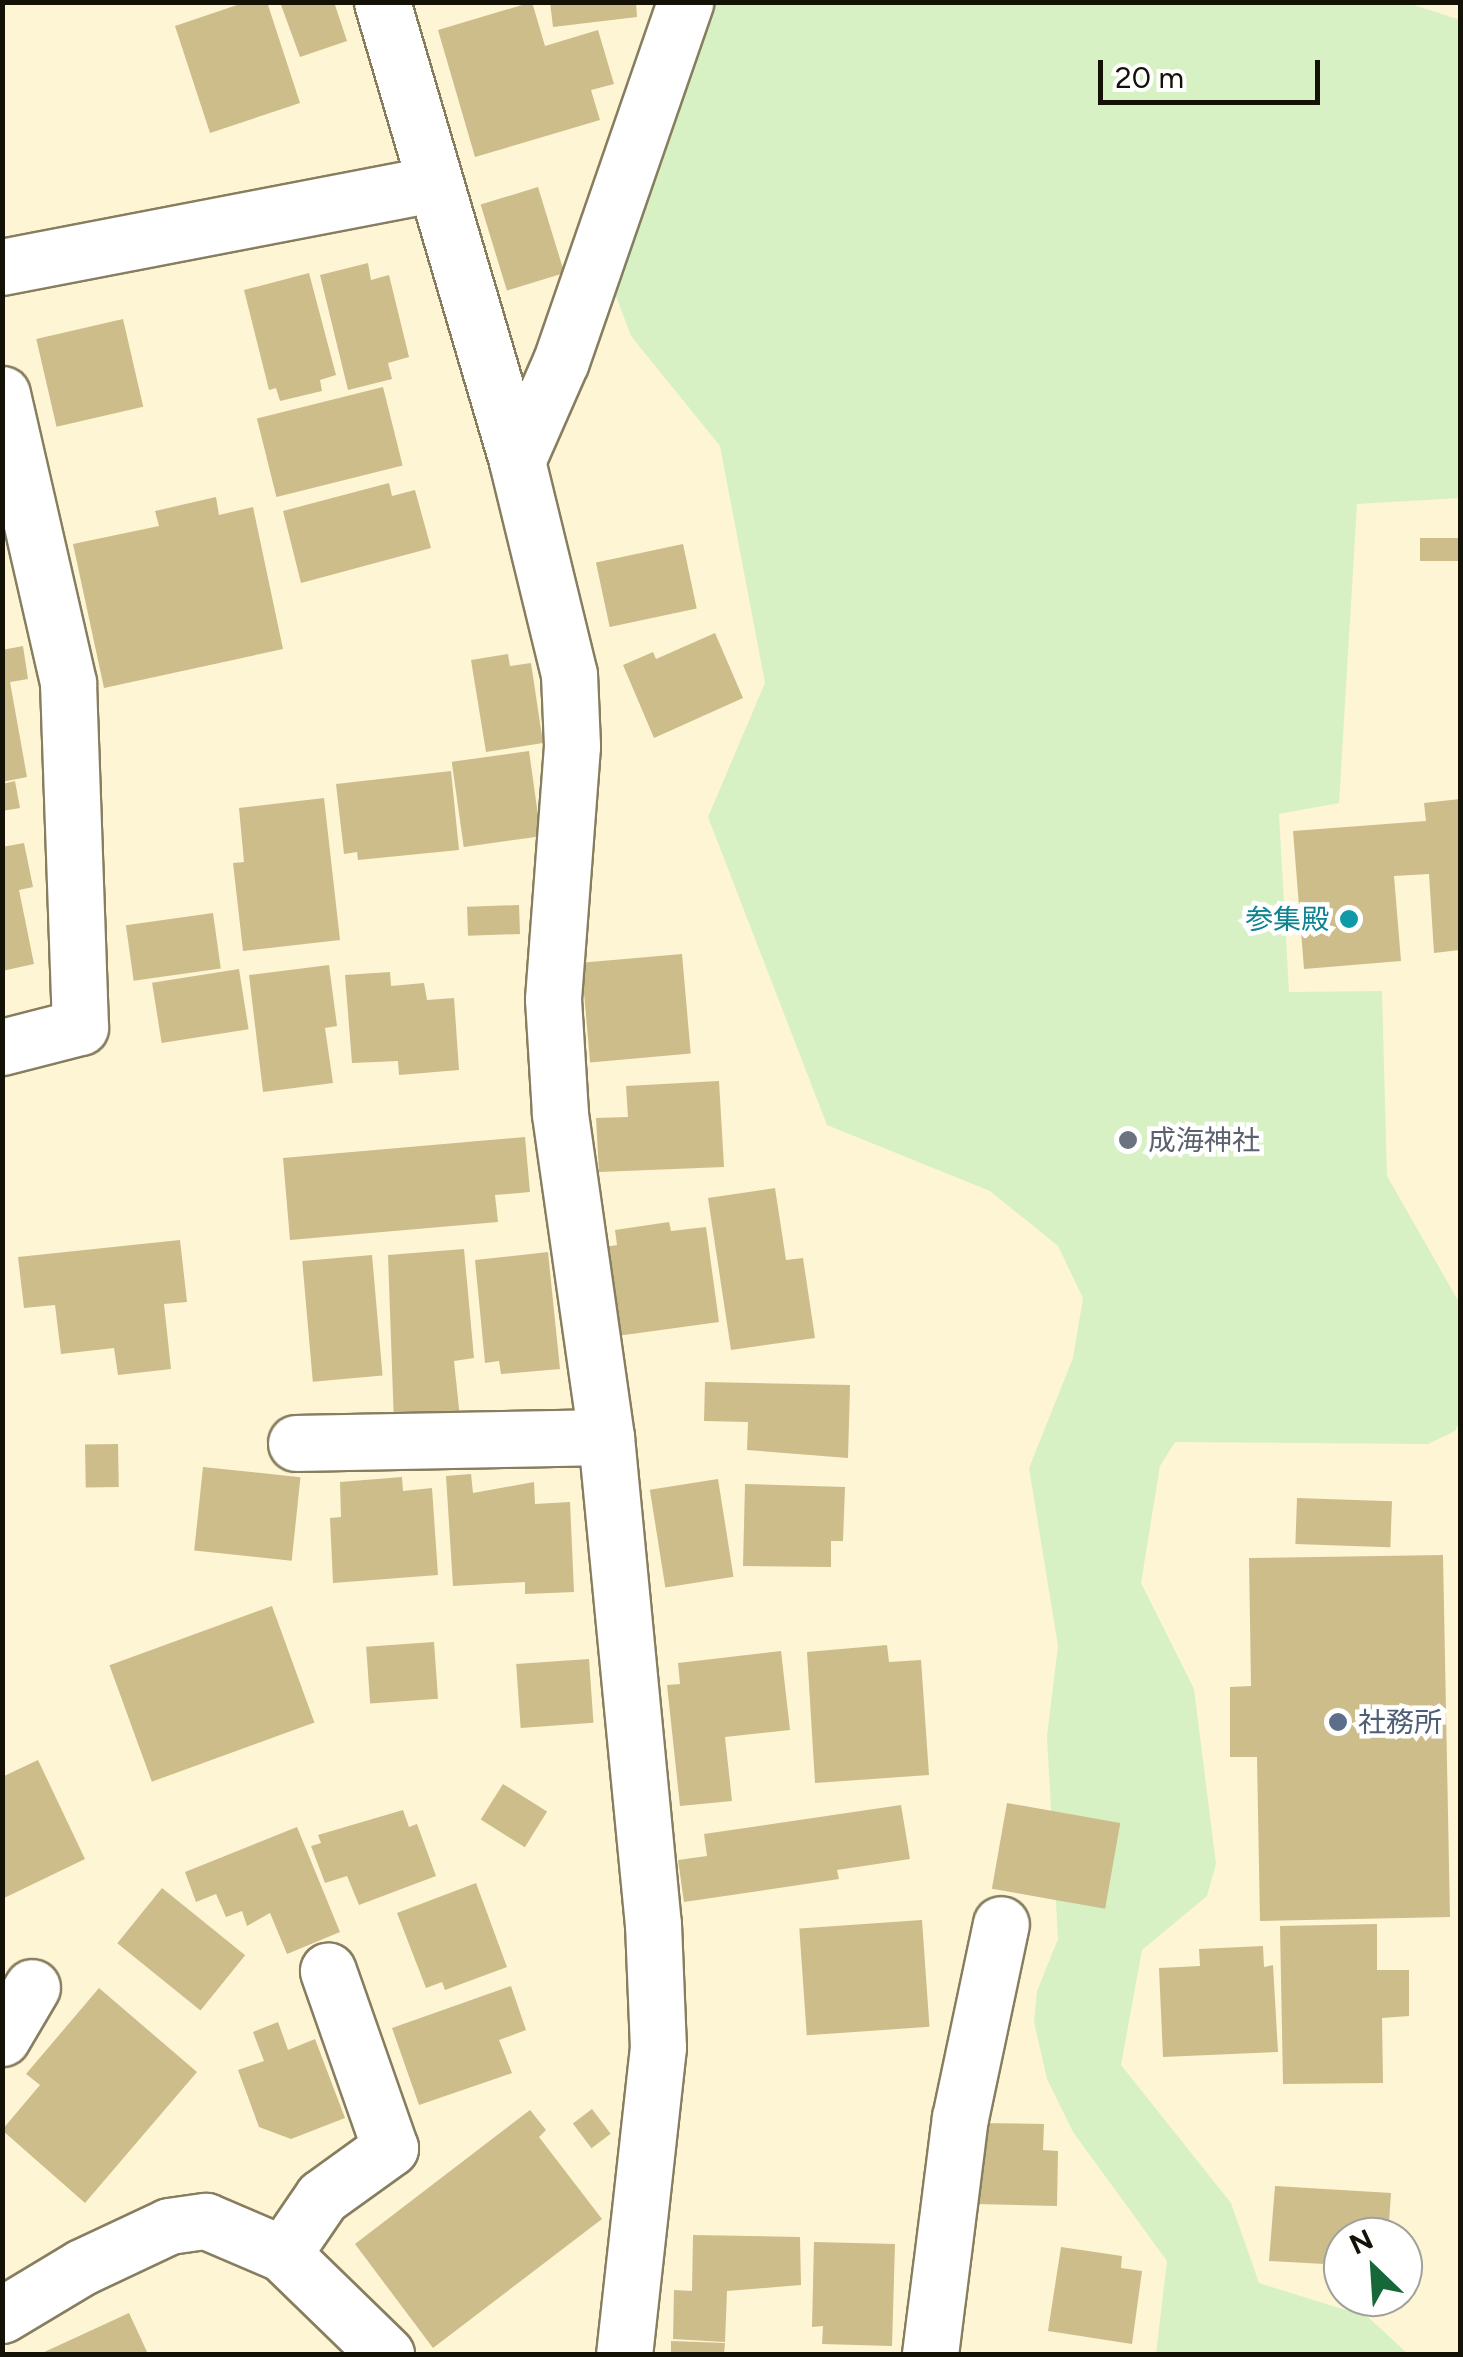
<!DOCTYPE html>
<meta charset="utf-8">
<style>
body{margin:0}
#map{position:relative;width:1463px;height:2357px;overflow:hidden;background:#fef5d4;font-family:Figtree,"Noto Sans JP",sans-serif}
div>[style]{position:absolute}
.green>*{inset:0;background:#d7f1c5}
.building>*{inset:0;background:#ccbd8b;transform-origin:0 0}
.roads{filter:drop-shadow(2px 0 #877e60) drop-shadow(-2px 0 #877e60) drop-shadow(0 2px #877e60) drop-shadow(0 -2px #877e60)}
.minor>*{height:55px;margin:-27.5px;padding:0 27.5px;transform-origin:27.5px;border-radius:27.5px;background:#fff}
.dots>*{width:28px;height:28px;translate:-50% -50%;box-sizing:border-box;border:5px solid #fff;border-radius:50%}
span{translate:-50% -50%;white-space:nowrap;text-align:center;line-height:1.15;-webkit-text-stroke:9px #fff;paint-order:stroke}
.culture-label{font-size:28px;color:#0d838f}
.right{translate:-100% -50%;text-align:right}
.worship-label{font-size:28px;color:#5b616d}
.left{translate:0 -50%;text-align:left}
.service-label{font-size:28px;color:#4e5e75}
.frame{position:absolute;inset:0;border:5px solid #141106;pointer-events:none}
.north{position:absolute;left:1323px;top:2217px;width:100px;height:100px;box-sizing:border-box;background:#fff;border:2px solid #a1a09b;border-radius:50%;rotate:335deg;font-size:28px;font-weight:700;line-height:40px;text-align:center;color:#141106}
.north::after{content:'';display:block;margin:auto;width:35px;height:45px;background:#176838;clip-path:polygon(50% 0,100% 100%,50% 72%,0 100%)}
.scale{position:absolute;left:1098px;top:60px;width:222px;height:45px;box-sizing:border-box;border:5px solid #141106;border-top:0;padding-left:12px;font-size:30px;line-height:35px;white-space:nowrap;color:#141106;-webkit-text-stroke:8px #fff;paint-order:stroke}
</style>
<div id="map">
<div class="green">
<div style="clip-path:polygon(1405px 2px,1460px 20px,1460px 498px,1357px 504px,1339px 803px,1279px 814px,1289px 992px,1382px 991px,1387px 1176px,1460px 1304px,1460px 1420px,1455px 1431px,1428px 1444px,1175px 1442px,1160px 1466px,1141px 1583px,1194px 1689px,1216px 1864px,1207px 1896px,1142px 1950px,1121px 2065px,1231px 2203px,1259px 2283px,1368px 2317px,1408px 2354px,1156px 2354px,1167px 2261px,1073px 2132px,1047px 2079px,1034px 2022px,1037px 1991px,1058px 1939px,1047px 1736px,1058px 1646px,1029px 1468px,1073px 1358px,1083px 1298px,1058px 1246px,990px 1191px,827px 1125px,708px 817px,765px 683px,720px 446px,631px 336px,606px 270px,702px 3px)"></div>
</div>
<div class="building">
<div style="clip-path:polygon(246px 2px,267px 2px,300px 103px,210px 133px,175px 26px)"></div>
<div style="clip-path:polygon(280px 2px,334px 2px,347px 41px,300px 57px)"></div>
<div style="clip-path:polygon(532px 2px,545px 46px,598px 30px,614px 84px,591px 90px,600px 120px,475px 157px,438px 30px)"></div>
<div style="clip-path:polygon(550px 2px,636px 2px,637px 17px,553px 27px)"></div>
<div style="left:538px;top:187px;width:90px;height:60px;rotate:73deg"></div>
<div style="clip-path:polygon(368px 263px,371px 280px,389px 275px,409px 357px,388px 363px,392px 379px,348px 390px,320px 275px)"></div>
<div style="clip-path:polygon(309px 273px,336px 375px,320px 380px,322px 391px,280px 401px,276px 388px,269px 390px,244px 290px)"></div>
<div style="left:123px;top:319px;width:90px;height:89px;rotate:77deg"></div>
<div style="left:383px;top:387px;width:81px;height:130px;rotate:76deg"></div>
<div style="clip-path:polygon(389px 483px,392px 496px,415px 490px,431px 548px,301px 583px,283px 511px)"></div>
<div style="clip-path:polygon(216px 497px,219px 515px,253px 507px,283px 649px,104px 688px,73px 544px,159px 526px,155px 511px)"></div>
<div style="left:1460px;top:538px;width:23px;height:40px;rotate:90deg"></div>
<div style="left:683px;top:544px;width:66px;height:89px;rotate:78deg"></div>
<div style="clip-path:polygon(715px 633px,743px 698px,654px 738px,623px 665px,653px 652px,656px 659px)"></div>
<div style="clip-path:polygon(23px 646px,28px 679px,10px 682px,27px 777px,2px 782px,2px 650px)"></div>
<div style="clip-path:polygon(508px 654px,510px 666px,531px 663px,543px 743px,486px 752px,471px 660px)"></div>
<div style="left:529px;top:751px;width:86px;height:78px;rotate:82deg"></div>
<div style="clip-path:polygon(451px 771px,459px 850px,358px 860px,357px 852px,344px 854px,336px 784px)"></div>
<div style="clip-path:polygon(15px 781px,20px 808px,2px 811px,2px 784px)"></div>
<div style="clip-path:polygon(324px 798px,340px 940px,243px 951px,233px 863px,244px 862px,239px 808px)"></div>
<div style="clip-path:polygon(1460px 799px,1460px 950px,1434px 953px,1429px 874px,1394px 876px,1401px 961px,1304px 969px,1293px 831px,1426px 821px,1424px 803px)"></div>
<div style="clip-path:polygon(24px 843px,33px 887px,19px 890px,34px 964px,2px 971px,2px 847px)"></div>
<div style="left:519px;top:905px;width:29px;height:52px;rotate:88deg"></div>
<div style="left:213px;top:913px;width:56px;height:88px;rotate:82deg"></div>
<div style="left:682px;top:954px;width:100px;height:101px;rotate:85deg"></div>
<div style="clip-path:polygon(329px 965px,337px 1026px,325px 1028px,333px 1083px,263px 1092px,249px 975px)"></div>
<div style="left:239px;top:969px;width:61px;height:88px;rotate:81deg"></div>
<div style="clip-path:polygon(390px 972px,391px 986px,424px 983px,427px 1000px,454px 998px,459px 1070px,399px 1075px,398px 1061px,352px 1063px,345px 975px)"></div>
<div style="clip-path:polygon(719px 1081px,724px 1167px,599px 1172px,596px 1118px,628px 1117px,626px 1086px)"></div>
<div style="clip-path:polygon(525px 1137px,530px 1192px,495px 1195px,498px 1222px,290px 1240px,283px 1158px)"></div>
<div style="clip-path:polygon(775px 1188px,786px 1260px,803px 1258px,815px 1338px,731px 1350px,708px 1198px)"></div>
<div style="clip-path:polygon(669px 1222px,671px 1231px,706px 1227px,719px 1322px,617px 1336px,605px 1247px,617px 1245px,615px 1230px)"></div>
<div style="clip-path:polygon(180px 1240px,187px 1302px,164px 1304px,171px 1369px,118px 1375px,114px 1348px,61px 1354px,55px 1305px,24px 1308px,18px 1257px)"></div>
<div style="clip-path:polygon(464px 1249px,474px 1358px,454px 1361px,460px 1418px,394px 1424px,388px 1255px)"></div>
<div style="clip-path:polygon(548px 1252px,560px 1369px,501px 1374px,499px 1361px,485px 1363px,475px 1260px)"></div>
<div style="left:372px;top:1255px;width:121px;height:70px;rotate:85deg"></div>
<div style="clip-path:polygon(705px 1382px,850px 1385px,848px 1458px,747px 1450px,748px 1422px,704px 1421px)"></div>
<div style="left:118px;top:1444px;width:43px;height:33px;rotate:89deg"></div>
<div style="left:203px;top:1467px;width:98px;height:84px;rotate:6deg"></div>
<div style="clip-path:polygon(471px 1474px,473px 1493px,534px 1482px,535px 1504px,570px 1502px,574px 1592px,525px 1594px,525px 1582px,453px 1586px,446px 1476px)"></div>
<div style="clip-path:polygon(402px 1477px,403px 1491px,432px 1488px,438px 1575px,333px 1583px,330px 1518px,341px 1517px,340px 1482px)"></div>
<div style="left:718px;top:1479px;width:99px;height:69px;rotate:81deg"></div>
<div style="clip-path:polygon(745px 1484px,845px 1487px,843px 1541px,831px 1541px,831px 1567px,743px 1566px)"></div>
<div style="left:1297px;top:1498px;width:95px;height:46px;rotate:2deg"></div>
<div style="clip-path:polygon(1443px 1555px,1450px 1917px,1260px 1921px,1257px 1757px,1230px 1757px,1230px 1687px,1251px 1686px,1249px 1558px)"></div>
<div style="left:272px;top:1606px;width:124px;height:173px;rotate:70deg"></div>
<div style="left:434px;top:1642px;width:57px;height:68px;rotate:86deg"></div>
<div style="clip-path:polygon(887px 1645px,889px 1662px,921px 1660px,929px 1775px,815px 1783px,807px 1652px)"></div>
<div style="clip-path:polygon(781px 1651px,790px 1730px,725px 1737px,732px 1801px,680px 1806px,667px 1685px,680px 1684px,678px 1663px)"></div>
<div style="left:589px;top:1659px;width:64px;height:73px;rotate:86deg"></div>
<div style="clip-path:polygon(38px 1760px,85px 1859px,2px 1899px,2px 1777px)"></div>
<div style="left:503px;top:1784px;width:52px;height:42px;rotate:32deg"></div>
<div style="left:1007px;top:1803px;width:115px;height:87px;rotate:10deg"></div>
<div style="clip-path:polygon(901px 1805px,910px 1859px,837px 1870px,839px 1879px,684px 1902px,678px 1860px,707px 1856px,704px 1834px)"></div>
<div style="clip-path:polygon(403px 1810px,409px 1827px,417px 1824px,436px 1876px,359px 1905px,347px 1876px,325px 1883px,311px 1846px,321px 1843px,318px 1835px)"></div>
<div style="clip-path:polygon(297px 1827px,340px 1932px,287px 1954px,270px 1913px,247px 1926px,242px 1911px,226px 1917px,216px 1894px,196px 1902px,185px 1872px)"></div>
<div style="clip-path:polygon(476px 1883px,507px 1967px,445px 1990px,442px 1982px,426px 1988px,397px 1913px)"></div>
<div style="left:162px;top:1888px;width:107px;height:71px;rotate:39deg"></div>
<div style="left:922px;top:1920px;width:107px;height:123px;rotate:86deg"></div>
<div style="clip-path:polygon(1377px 1924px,1377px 1970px,1409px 1970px,1409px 2016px,1382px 2018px,1383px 2083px,1283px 2084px,1280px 1926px)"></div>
<div style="clip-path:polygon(1263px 1946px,1264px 1967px,1273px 1965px,1278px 2052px,1163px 2057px,1159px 1968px,1200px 1966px,1199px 1949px)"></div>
<div style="clip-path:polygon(511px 1986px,526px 2030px,499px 2040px,512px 2073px,419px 2105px,392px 2028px)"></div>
<div style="clip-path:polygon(99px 1988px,197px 2072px,85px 2203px,2px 2130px,40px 2085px,26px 2074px)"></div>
<div style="clip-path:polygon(278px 2022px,288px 2050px,315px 2039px,345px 2118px,291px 2139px,259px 2127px,238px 2070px,264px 2061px,253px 2032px)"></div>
<div style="left:592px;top:2109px;width:31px;height:24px;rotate:53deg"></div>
<div style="clip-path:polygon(530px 2110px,546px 2130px,539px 2137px,602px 2219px,433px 2348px,355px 2244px)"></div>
<div style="clip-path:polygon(979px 2123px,1044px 2124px,1043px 2150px,1058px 2151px,1057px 2206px,977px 2204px)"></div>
<div style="clip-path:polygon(1275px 2186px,1391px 2193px,1388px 2237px,1343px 2237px,1343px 2265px,1269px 2261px)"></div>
<div style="clip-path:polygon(693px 2235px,800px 2237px,801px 2285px,727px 2291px,725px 2342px,673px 2339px,674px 2290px,692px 2291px)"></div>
<div style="clip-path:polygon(814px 2242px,895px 2244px,892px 2346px,822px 2344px,823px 2326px,812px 2327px)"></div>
<div style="clip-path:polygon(1061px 2247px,1122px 2256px,1121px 2268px,1142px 2271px,1132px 2344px,1048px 2331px)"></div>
<div style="clip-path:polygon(129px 2313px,148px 2354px,40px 2354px)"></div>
<div style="clip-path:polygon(671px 2341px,725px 2343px,724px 2354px,671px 2354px)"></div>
</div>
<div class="roads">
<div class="minor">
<div style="left:382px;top:2px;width:478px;rotate:73.6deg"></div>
<div style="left:517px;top:461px;width:219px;rotate:76.3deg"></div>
<div style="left:569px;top:674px;width:72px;rotate:87.6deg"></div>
<div style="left:572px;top:746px;width:254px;rotate:94.3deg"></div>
<div style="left:553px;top:999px;width:115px;rotate:86.5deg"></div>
<div style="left:560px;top:1114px;width:326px;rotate:81.9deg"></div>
<div style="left:606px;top:1437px;width:489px;rotate:84.5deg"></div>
<div style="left:653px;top:1924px;width:123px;rotate:87.7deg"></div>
<div style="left:658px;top:2047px;width:309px;rotate:96.3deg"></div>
<div style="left:2px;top:267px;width:440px;rotate:-10.9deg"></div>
<div style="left:2px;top:394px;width:296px;rotate:77.1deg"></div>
<div style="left:68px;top:683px;width:344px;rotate:88deg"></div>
<div style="left:80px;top:1027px;width:81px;rotate:165.6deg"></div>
<div style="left:517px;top:461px;width:109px;rotate:-66.3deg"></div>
<div style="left:561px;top:361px;width:380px;rotate:-70.9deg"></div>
<div style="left:296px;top:1443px;width:310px;rotate:-1.1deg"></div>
<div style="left:2px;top:2038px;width:59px;rotate:-59.5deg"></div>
<div style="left:283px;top:2254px;width:69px;rotate:-55.6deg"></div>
<div style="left:322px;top:2197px;width:84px;rotate:-35.8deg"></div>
<div style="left:390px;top:2148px;width:188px;rotate:-109.3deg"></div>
<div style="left:2px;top:2315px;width:93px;rotate:-31deg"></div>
<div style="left:82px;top:2267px;width:96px;rotate:-25.2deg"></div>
<div style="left:169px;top:2226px;width:37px;rotate:-8deg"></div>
<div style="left:206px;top:2221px;width:84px;rotate:23.2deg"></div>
<div style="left:283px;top:2254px;width:144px;rotate:44.2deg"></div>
<div style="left:930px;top:2354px;width:238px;rotate:-82.8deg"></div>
<div style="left:960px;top:2118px;width:198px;rotate:-78.1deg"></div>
</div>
</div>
<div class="dots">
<div style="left:1349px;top:919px;background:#0f9aa8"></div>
<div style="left:1128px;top:1140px;background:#6b7280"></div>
<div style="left:1338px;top:1722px;background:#5c6f8a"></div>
</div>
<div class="culture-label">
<span class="right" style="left:1329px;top:919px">参集殿</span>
</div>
<div class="worship-label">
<span class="left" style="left:1148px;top:1140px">成海神社</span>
</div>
<div class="service-label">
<span class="left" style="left:1358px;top:1722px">社務所</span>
</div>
<div class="frame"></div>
<div class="north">N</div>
<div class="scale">20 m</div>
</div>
